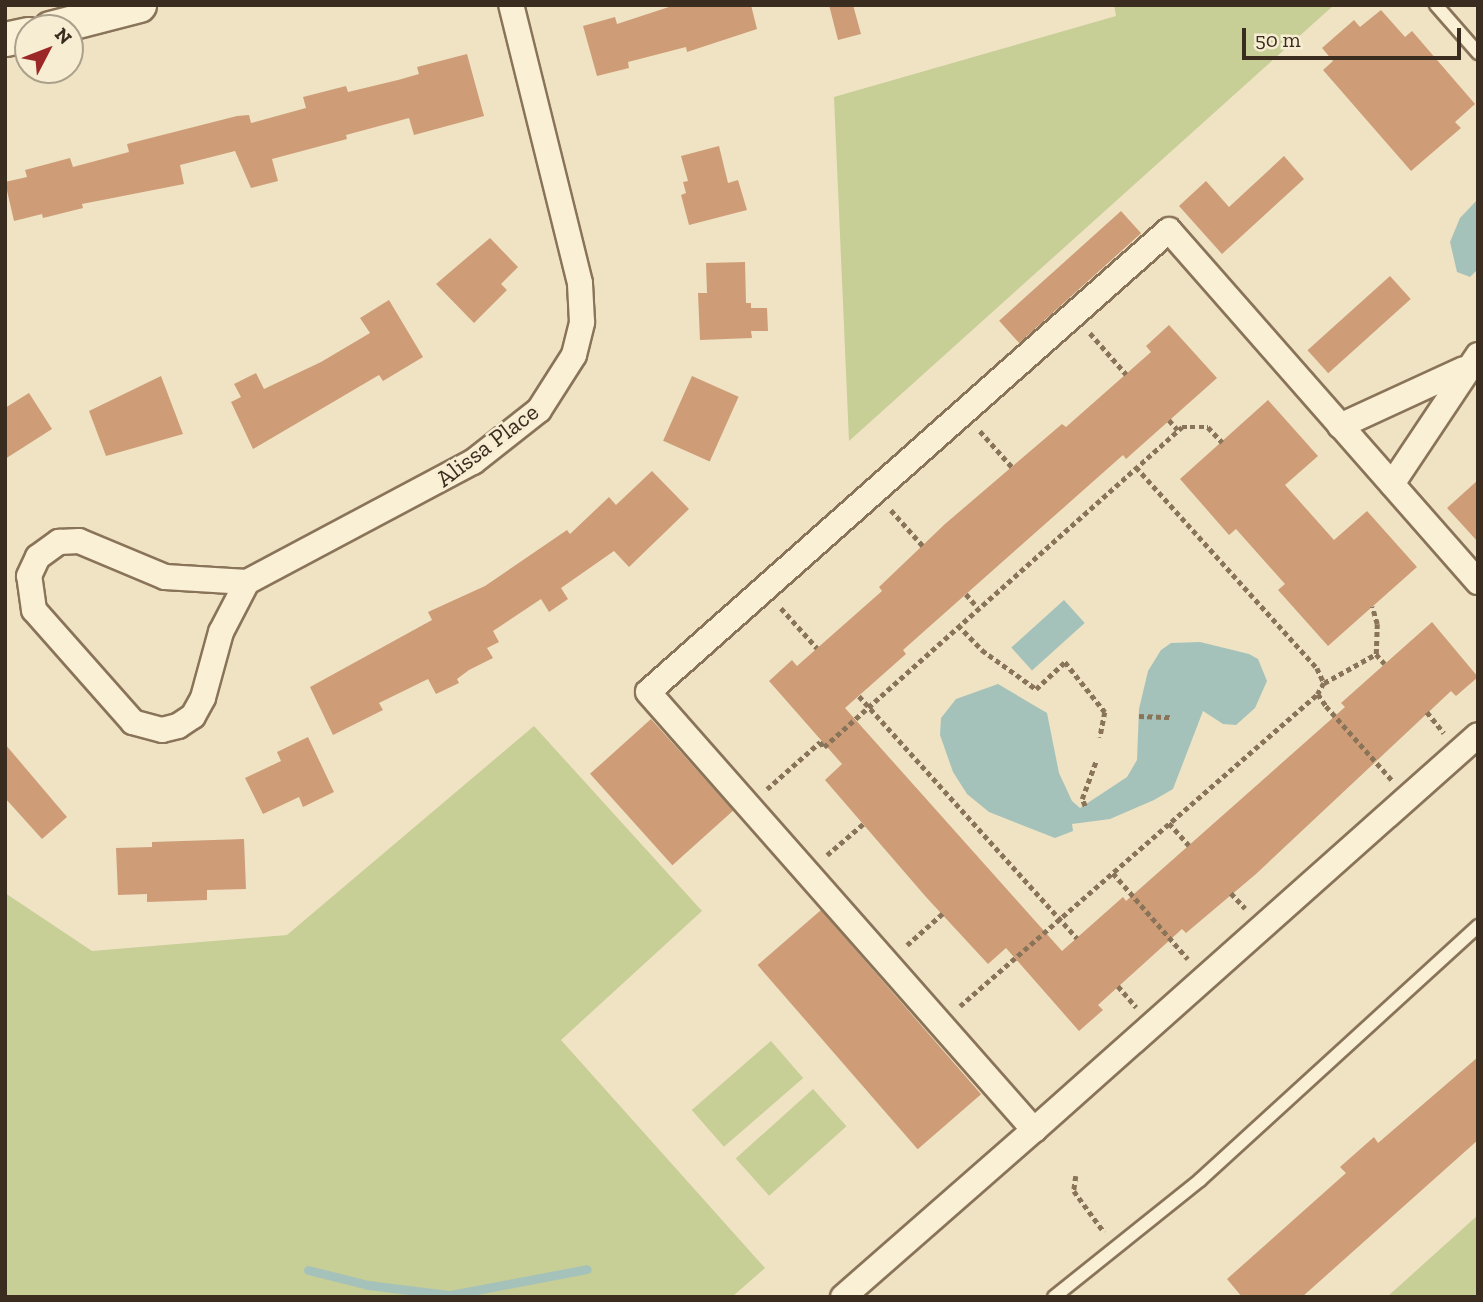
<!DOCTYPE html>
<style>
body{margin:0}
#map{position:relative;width:1483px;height:1302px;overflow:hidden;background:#efe3c3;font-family:"Zilla Slab",serif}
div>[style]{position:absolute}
.green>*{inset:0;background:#c7ce96;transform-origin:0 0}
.water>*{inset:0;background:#a5c2ba;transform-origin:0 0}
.stream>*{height:9px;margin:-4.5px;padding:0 4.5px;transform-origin:4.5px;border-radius:4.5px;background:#a5c2ba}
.building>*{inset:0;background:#ce9d78;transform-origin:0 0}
.path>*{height:4.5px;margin-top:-2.25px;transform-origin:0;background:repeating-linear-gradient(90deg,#8a7459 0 5px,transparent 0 8.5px)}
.roads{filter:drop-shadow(2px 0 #8a7459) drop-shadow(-2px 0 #8a7459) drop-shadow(0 2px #8a7459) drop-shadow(0 -2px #8a7459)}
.lane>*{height:12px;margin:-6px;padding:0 6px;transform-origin:6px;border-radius:6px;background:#faf0d6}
.street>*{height:24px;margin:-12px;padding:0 12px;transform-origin:12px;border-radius:12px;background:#faf0d6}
.secondary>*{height:33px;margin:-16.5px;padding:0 16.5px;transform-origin:16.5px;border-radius:16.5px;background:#faf0d6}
span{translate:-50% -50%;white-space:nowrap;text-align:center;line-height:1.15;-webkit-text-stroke:5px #f6edd3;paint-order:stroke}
.street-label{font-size:24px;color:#3a2c1e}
.frame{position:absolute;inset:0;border:7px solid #3a2c1e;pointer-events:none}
.north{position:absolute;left:14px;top:14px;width:70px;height:70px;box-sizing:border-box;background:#f6edd3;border:2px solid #aba08b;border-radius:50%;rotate:48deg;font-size:19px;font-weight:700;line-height:28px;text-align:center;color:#3a2c1e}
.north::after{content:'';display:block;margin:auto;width:24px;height:32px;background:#9b2827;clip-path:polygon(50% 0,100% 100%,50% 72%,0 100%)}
.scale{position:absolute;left:1242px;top:28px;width:219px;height:32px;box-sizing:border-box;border:4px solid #3a2c1e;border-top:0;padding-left:9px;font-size:21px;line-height:24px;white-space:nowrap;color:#3a2c1e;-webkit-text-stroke:5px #f6edd3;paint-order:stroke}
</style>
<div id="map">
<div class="green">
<div style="clip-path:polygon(1114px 5px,1334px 5px,849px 441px,834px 97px,1116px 16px)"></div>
<div style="clip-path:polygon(534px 726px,702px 911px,561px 1040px,765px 1268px,732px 1297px,5px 1297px,5px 893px,92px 951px,287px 935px)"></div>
<div style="left:771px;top:1041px;width:49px;height:105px;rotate:49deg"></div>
<div style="left:813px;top:1089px;width:50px;height:104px;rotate:48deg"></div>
<div style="clip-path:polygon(1478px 1215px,1478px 1297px,1387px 1297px)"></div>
</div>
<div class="water">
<div style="clip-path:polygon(1478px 199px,1478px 269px,1470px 277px,1457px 272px,1450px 242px,1460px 218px)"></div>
<div style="left:1064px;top:600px;width:31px;height:71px;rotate:48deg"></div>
<div style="clip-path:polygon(1200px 642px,1249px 654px,1258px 659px,1267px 681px,1255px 708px,1236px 725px,1223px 724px,1203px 711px,1173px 789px,1154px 800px,1110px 819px,1072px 824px,1073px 831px,1055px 838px,989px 812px,967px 794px,953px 772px,940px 735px,941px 718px,956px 699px,998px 684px,1047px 713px,1059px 773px,1072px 801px,1080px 808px,1127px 777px,1137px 760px,1139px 709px,1148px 671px,1161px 650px,1171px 643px)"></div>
</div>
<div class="stream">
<div style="left:308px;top:1270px;width:62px;rotate:14deg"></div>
<div style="left:368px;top:1285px;width:83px;rotate:7deg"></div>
<div style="left:450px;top:1295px;width:139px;rotate:-10.7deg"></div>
</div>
<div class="building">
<div style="clip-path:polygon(675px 5px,751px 5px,757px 29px,687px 52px,686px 47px,628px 62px,629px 68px,597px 76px,583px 26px,615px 17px,617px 24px)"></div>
<div style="clip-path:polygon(829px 5px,853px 5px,861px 34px,838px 40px)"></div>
<div style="clip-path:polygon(1381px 10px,1405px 37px,1412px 31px,1475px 104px,1455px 122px,1461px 128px,1411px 171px,1323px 70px,1333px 61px,1322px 48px,1354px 20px,1360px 27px)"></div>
<div style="clip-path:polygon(467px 54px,484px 116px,414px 135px,409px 118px,346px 135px,347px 139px,272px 159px,278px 181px,251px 188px,235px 151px,180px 165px,184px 184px,82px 204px,83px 208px,43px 218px,42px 214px,14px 221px,5px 182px,27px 177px,25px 170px,70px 158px,73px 167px,129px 152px,127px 144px,237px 116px,249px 115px,251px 123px,306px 108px,303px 97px,346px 86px,348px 92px,398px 80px,419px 74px,417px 67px)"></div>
<div style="clip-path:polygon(719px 146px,728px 183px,738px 180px,747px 210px,689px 225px,681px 195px,686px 193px,683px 182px,688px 181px,681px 156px)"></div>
<div style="clip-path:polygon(1284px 156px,1304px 179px,1222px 254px,1179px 206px,1206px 181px,1229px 207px)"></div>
<div style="left:1121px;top:211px;width:30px;height:164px;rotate:48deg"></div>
<div style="clip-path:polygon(490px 238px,518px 267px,501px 284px,507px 290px,474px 323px,436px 284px)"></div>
<div style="clip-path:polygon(745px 262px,746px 303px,751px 303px,751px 308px,767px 308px,768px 331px,751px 331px,752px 338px,700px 340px,698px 293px,707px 293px,706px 263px)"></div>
<div style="left:1390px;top:276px;width:31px;height:111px;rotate:48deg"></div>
<div style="clip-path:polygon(389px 300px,423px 357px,383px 381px,379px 375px,253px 449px,231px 402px,241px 397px,234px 384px,256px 373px,264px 389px,321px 362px,370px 333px,360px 318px)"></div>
<div style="clip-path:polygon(1169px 325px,1217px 378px,1126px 459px,1123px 455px,903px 650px,906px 654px,845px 708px,1062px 951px,1123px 897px,1126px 901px,1345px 707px,1341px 703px,1432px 622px,1478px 677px,1456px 696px,1451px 691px,1256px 874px,1186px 933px,1182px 929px,1098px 1005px,1103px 1010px,1079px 1031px,1006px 948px,988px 964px,926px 897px,825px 780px,842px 764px,769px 681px,792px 660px,797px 666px,882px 591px,879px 587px,945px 524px,1062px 424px,1066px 427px,1151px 352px,1146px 346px)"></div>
<div style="clip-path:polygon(161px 376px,183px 434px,106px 456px,89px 411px)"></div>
<div style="left:692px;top:376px;width:51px;height:71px;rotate:24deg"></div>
<div style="clip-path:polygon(29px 393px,52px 429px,5px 459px,5px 408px)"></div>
<div style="clip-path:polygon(1268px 400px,1318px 456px,1285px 485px,1334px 540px,1367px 511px,1417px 567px,1328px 646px,1278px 590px,1285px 584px,1236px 529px,1229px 535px,1180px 479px)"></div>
<div style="clip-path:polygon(652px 471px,689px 509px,629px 567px,614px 551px,561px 588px,568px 599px,549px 612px,541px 599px,493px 631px,499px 642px,487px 648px,493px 658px,469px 670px,457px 679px,459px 683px,436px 694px,428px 679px,379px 703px,383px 710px,333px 735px,310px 687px,432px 620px,428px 612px,485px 586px,567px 530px,570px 534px,609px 497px,616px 505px)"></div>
<div style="clip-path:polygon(1478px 480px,1478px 542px,1447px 508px)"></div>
<div style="left:651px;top:719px;width:123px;height:82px;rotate:48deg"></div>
<div style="clip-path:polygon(308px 737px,334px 792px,303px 807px,299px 797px,263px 814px,245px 778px,281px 761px,277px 752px)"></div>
<div style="clip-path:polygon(5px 744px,67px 817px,42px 839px,5px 798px)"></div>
<div style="clip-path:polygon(244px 839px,246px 889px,207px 890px,207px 900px,147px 902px,147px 894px,118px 895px,116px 848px,152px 847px,152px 842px)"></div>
<div style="left:821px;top:910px;width:244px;height:84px;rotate:49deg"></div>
<div style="clip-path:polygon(1478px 1057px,1478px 1140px,1302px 1297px,1242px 1297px,1227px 1279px,1346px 1173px,1340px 1167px,1374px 1137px,1378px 1143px)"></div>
</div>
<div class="path">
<div style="left:1090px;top:333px;width:55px;rotate:48.7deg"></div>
<div style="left:1169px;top:420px;width:13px;rotate:48deg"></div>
<div style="left:980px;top:431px;width:50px;rotate:48.3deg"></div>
<div style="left:1136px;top:467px;width:270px;rotate:48deg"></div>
<div style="left:1317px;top:668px;width:17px;rotate:65deg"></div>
<div style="left:1324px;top:683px;width:13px;rotate:119deg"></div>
<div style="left:1318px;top:694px;width:14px;rotate:56deg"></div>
<div style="left:1326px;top:706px;width:99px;rotate:48.3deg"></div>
<div style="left:891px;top:510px;width:50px;rotate:48.3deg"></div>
<div style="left:966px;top:594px;width:18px;rotate:49deg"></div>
<div style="left:781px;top:608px;width:54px;rotate:48deg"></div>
<div style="left:958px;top:625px;width:35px;rotate:46deg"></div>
<div style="left:982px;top:650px;width:67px;rotate:35.8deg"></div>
<div style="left:1036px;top:689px;width:40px;rotate:-43deg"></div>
<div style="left:1065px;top:662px;width:64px;rotate:51.3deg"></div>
<div style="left:1105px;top:712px;width:26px;rotate:101deg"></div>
<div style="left:1376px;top:654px;width:13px;rotate:48deg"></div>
<div style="left:1324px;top:683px;width:60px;rotate:-29.1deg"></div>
<div style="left:1376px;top:654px;width:30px;rotate:-88deg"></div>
<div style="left:1377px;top:624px;width:18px;rotate:-106deg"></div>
<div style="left:859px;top:696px;width:326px;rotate:48deg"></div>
<div style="left:1427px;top:712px;width:27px;rotate:51deg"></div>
<div style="left:1139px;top:716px;width:33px;rotate:2deg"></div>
<div style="left:767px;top:789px;width:71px;rotate:-41.6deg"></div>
<div style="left:820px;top:742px;width:6px;rotate:51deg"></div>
<div style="left:824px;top:747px;width:480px;rotate:-41.8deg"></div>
<div style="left:1182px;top:427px;width:26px"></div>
<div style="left:1208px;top:427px;width:21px;rotate:47deg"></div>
<div style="left:1085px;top:806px;width:8px;rotate:-113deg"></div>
<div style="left:1082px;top:799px;width:40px;rotate:-69.8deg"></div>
<div style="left:1169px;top:823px;width:30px;rotate:48deg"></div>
<div style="left:827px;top:855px;width:48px;rotate:-40.7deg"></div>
<div style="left:1113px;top:873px;width:114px;rotate:48.9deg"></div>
<div style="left:1231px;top:893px;width:21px;rotate:47deg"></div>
<div style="left:907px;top:945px;width:48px;rotate:-41.6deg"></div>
<div style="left:1118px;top:986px;width:28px;rotate:49deg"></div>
<div style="left:960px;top:1006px;width:475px;rotate:-41.1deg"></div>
<div style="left:1076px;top:1176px;width:15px;rotate:98deg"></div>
<div style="left:1074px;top:1191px;width:51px;rotate:53.8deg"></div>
</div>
<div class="roads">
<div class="lane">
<div style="left:1436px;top:5px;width:64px;rotate:48.8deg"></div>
<div style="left:1054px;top:1297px;width:187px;rotate:-38.7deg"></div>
<div style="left:1200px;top:1180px;width:377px;rotate:-42.4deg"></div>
</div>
<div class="street">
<div style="left:1340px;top:426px;width:136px;rotate:-24.7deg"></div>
<div style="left:1392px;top:484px;width:155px;rotate:-56.3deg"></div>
<div style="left:79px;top:541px;width:93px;rotate:22.7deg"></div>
<div style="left:165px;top:577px;width:82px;rotate:3.5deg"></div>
<div style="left:247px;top:582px;width:56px;rotate:117.5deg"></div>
<div style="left:221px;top:632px;width:68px;rotate:105.3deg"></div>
<div style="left:203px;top:698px;width:21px;rotate:119deg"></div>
<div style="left:193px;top:716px;width:18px;rotate:146deg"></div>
<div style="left:178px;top:726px;width:16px;rotate:166deg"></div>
<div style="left:162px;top:730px;width:30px;rotate:-165deg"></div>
<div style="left:133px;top:722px;width:149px;rotate:-131.5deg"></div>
<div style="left:34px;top:610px;width:34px;rotate:-98deg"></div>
<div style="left:29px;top:576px;width:21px;rotate:-65deg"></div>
<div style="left:38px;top:557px;width:26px;rotate:-36deg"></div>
<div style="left:59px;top:542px;width:20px;rotate:-3deg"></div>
<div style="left:247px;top:582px;width:256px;rotate:-28deg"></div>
<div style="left:473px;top:462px;width:84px;rotate:-38.2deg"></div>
<div style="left:539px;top:410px;width:65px;rotate:-57.5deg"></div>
<div style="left:574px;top:355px;width:34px;rotate:-76deg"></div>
<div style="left:582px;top:322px;width:39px;rotate:-93deg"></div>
<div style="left:580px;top:283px;width:286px;rotate:-103.9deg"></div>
<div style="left:1478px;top:582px;width:468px;rotate:-131.3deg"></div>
<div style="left:1169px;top:230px;width:696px;rotate:138.43deg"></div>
<div style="left:648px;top:692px;width:584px;rotate:48.61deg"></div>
<div style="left:1034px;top:1130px;width:594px;rotate:-41.66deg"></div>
<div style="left:843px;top:1297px;width:254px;rotate:-41.2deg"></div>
</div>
<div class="secondary">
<div style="left:50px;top:28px;width:92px;rotate:-14.5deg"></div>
<div style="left:5px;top:39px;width:24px;rotate:-12deg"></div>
</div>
</div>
<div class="street-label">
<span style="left:487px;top:445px;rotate:-37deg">Alissa Place</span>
</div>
<div class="frame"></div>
<div class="north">N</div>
<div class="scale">50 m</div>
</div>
